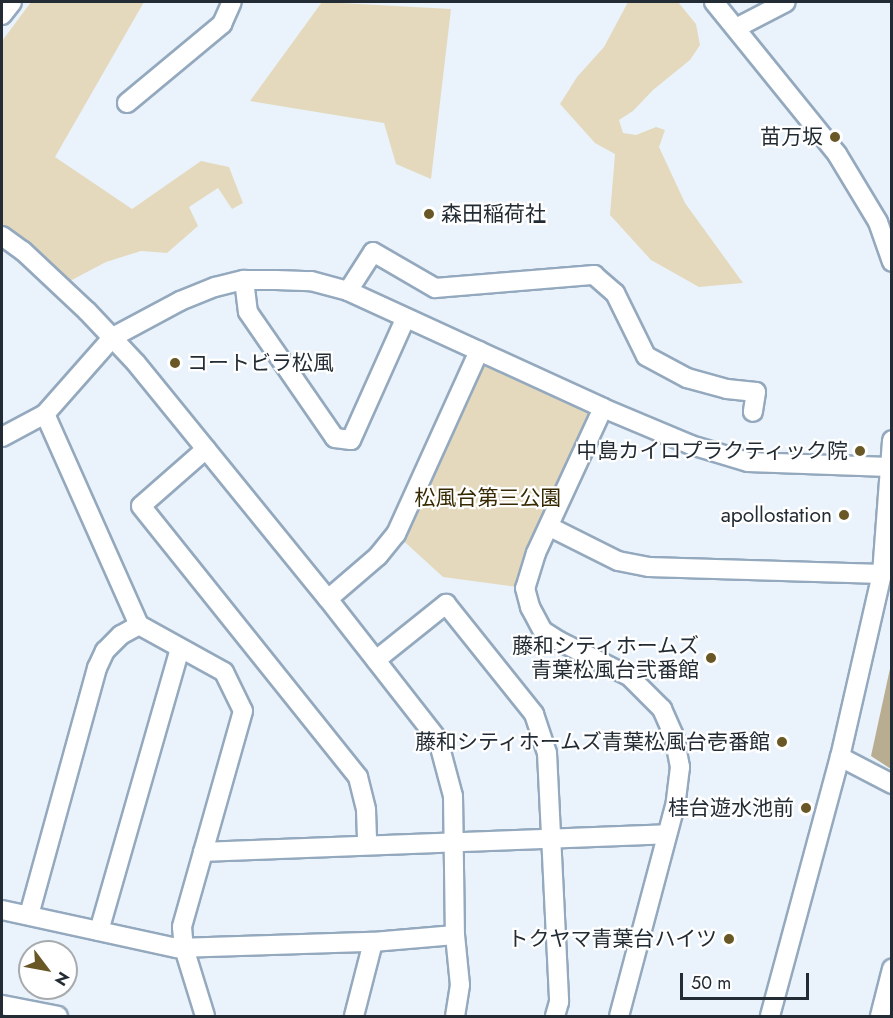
<!DOCTYPE html>
<meta charset="utf-8">
<style>
body{margin:0}
#map{position:relative;width:893px;height:1018px;overflow:hidden;background:#eaf3fc;font-family:Jost,"Noto Sans JP",sans-serif}
div>[style]{position:absolute}
.green>*{inset:0;background:#e4d9bc}
.water>*{inset:0;background:#b8ad90}
.roads{filter:drop-shadow(2px 0 #94a9be) drop-shadow(-2px 0 #94a9be) drop-shadow(0 2px #94a9be) drop-shadow(0 -2px #94a9be)}
.minor>*{height:18px;margin:-9px;padding:0 9px;transform-origin:9px;border-radius:9px;background:#fff}
.dots>*{width:16px;height:16px;translate:-50% -50%;box-sizing:border-box;border:3px solid #fff;border-radius:50%}
span{translate:-50% -50%;white-space:nowrap;text-align:center;line-height:1.15;-webkit-text-stroke:4.5px #fff;paint-order:stroke}
.poi-label{font-size:21px;color:#232c34}
.right{translate:-100% -50%;text-align:right}
.left{translate:0 -50%;text-align:left}
.park-label{font-size:21px;color:#372a02}
.frame{position:absolute;inset:0;border:3px solid #232c34;pointer-events:none}
.north{position:absolute;left:18px;top:940px;width:60px;height:60px;box-sizing:border-box;background:#fff;border:2px solid #a7abae;border-radius:50%;rotate:122deg;font-size:16px;font-weight:700;line-height:24px;text-align:center;color:#232c34}
.north::after{content:'';display:block;margin:auto;width:21px;height:27px;background:#695725;clip-path:polygon(50% 0,100% 100%,50% 72%,0 100%)}
.scale{position:absolute;left:680px;top:973px;width:129px;height:27px;box-sizing:border-box;border:3px solid #232c34;border-top:0;padding-left:8px;font-size:18px;line-height:21px;white-space:nowrap;color:#232c34;-webkit-text-stroke:4px #fff;paint-order:stroke}
</style>
<div id="map">
<div class="green">
<div style="clip-path:polygon(31px 2px,144px 2px,55px 157px,132px 209px,201px 161px,229px 167px,243px 203px,232px 209px,218px 188px,189px 207px,198px 226px,167px 253px,141px 251px,106px 262px,70px 281px,2px 226px,2px 41px)"></div>
<div style="clip-path:polygon(322px 2px,451px 9px,431px 179px,396px 164px,384px 123px,250px 101px)"></div>
<div style="clip-path:polygon(628px 2px,678px 2px,696px 24px,700px 45px,690px 60px,653px 90px,633px 111px,619px 120px,623px 133px,636px 135px,656px 127px,665px 130px,659px 147px,685px 203px,743px 283px,699px 287px,651px 260px,610px 215px,615px 154px,595px 143px,560px 104px,577px 77px,604px 47px)"></div>
<div style="clip-path:polygon(479px 351px,597px 409px,525px 588px,443px 577px,396px 534px)"></div>
</div>
<div class="water">
<div style="clip-path:polygon(891px 664px,891px 769px,871px 756px)"></div>
</div>
<div class="roads">
<div class="minor">
<div style="left:714px;top:2px;width:196px;rotate:51deg"></div>
<div style="left:837px;top:154px;width:79px;rotate:58.9deg"></div>
<div style="left:878px;top:222px;width:42px;rotate:70.7deg"></div>
<div style="left:2px;top:15px;width:16px;rotate:-52deg"></div>
<div style="left:736px;top:28px;width:56px;rotate:-27.5deg"></div>
<div style="left:127px;top:103px;width:124px;rotate:-39.7deg"></div>
<div style="left:222px;top:24px;width:24px;rotate:-66deg"></div>
<div style="left:2px;top:236px;width:26px;rotate:36deg"></div>
<div style="left:23px;top:251px;width:88px;rotate:43.2deg"></div>
<div style="left:87px;top:311px;width:71px;rotate:46.7deg"></div>
<div style="left:136px;top:363px;width:304px;rotate:50.9deg"></div>
<div style="left:328px;top:599px;width:179px;rotate:52deg"></div>
<div style="left:438px;top:740px;width:58px;rotate:75deg"></div>
<div style="left:453px;top:796px;width:139px;rotate:89.2deg"></div>
<div style="left:455px;top:935px;width:50px;rotate:84.3deg"></div>
<div style="left:460px;top:985px;width:31px;rotate:99deg"></div>
<div style="left:244px;top:280px;width:32px;rotate:83deg"></div>
<div style="left:248px;top:312px;width:153px;rotate:55.4deg"></div>
<div style="left:335px;top:438px;width:16px;rotate:7deg"></div>
<div style="left:351px;top:440px;width:133px;rotate:-65.9deg"></div>
<div style="left:348px;top:291px;width:46px;rotate:-57.3deg"></div>
<div style="left:373px;top:252px;width:72px;rotate:30.1deg"></div>
<div style="left:435px;top:288px;width:160px;rotate:-4.7deg"></div>
<div style="left:594px;top:275px;width:28px;rotate:41deg"></div>
<div style="left:615px;top:293px;width:70px;rotate:63.8deg"></div>
<div style="left:646px;top:356px;width:47px;rotate:28.2deg"></div>
<div style="left:687px;top:378px;width:41px;rotate:15.4deg"></div>
<div style="left:727px;top:389px;width:29px;rotate:6deg"></div>
<div style="left:756px;top:392px;width:20px;rotate:99deg"></div>
<div style="left:603px;top:408px;width:160px;rotate:114.8deg"></div>
<div style="left:536px;top:553px;width:37px;rotate:107deg"></div>
<div style="left:525px;top:588px;width:20px;rotate:75deg"></div>
<div style="left:530px;top:607px;width:27px;rotate:62deg"></div>
<div style="left:543px;top:631px;width:19px;rotate:32deg"></div>
<div style="left:559px;top:641px;width:78px;rotate:26.6deg"></div>
<div style="left:629px;top:676px;width:47px;rotate:45deg"></div>
<div style="left:662px;top:709px;width:30px;rotate:66deg"></div>
<div style="left:674px;top:736px;width:32px;rotate:79deg"></div>
<div style="left:680px;top:767px;width:35px;rotate:97deg"></div>
<div style="left:676px;top:802px;width:221px;rotate:104.9deg"></div>
<div style="left:45px;top:414px;width:231px;rotate:66deg"></div>
<div style="left:139px;top:625px;width:97px;rotate:28.9deg"></div>
<div style="left:224px;top:672px;width:43px;rotate:64deg"></div>
<div style="left:243px;top:711px;width:224px;rotate:105.8deg"></div>
<div style="left:182px;top:927px;width:21px;rotate:85deg"></div>
<div style="left:184px;top:948px;width:71px;rotate:72.8deg"></div>
<div style="left:2px;top:437px;width:49px;rotate:-28.1deg"></div>
<div style="left:45px;top:414px;width:103px;rotate:-48.6deg"></div>
<div style="left:113px;top:337px;width:76px;rotate:-28.2deg"></div>
<div style="left:180px;top:301px;width:38px;rotate:-22deg"></div>
<div style="left:215px;top:287px;width:30px;rotate:-14deg"></div>
<div style="left:244px;top:280px;width:32px"></div>
<div style="left:276px;top:280px;width:35px;rotate:2deg"></div>
<div style="left:311px;top:281px;width:38px;rotate:15deg"></div>
<div style="left:348px;top:291px;width:281px;rotate:24.6deg"></div>
<div style="left:603px;top:408px;width:95px;rotate:22.8deg"></div>
<div style="left:691px;top:445px;width:59px;rotate:16.6deg"></div>
<div style="left:748px;top:462px;width:141px;rotate:2deg"></div>
<div style="left:206px;top:449px;width:86px;rotate:138.8deg"></div>
<div style="left:141px;top:506px;width:347px;rotate:51.3deg"></div>
<div style="left:358px;top:777px;width:34px;rotate:76deg"></div>
<div style="left:366px;top:810px;width:34px;rotate:88deg"></div>
<div style="left:550px;top:527px;width:76px;rotate:26.6deg"></div>
<div style="left:618px;top:561px;width:32px;rotate:11deg"></div>
<div style="left:649px;top:567px;width:233px;rotate:1.7deg"></div>
<div style="left:328px;top:599px;width:66px;rotate:-40.7deg"></div>
<div style="left:378px;top:556px;width:28px;rotate:-51deg"></div>
<div style="left:396px;top:534px;width:201px;rotate:-65.6deg"></div>
<div style="left:376px;top:660px;width:90px;rotate:-38.7deg"></div>
<div style="left:446px;top:604px;width:141px;rotate:51.3deg"></div>
<div style="left:534px;top:714px;width:41px;rotate:71.6deg"></div>
<div style="left:547px;top:753px;width:249px;rotate:87.2deg"></div>
<div style="left:559px;top:1002px;width:15px;rotate:106deg"></div>
<div style="left:840px;top:757px;width:59px;rotate:27.4deg"></div>
<div style="left:203px;top:852px;width:462px;rotate:-2.2deg"></div>
<div style="left:2px;top:910px;width:179px;rotate:12.3deg"></div>
<div style="left:177px;top:948px;width:196px;rotate:-1.8deg"></div>
<div style="left:373px;top:942px;width:82px;rotate:-4.9deg"></div>
<div style="left:29px;top:915px;width:256px;rotate:-74.6deg"></div>
<div style="left:97px;top:668px;width:19px;rotate:-65deg"></div>
<div style="left:105px;top:651px;width:23px;rotate:-45deg"></div>
<div style="left:121px;top:635px;width:21px;rotate:-29deg"></div>
<div style="left:99px;top:931px;width:293px;rotate:-74deg"></div>
<div style="left:2px;top:1005px;width:57px;rotate:11.1deg"></div>
<div style="left:354px;top:1016px;width:76px;rotate:-75.6deg"></div>
<div style="left:770px;top:1016px;width:268px;rotate:-74.9deg"></div>
<div style="left:840px;top:757px;width:188px;rotate:-77.1deg"></div>
<div style="left:882px;top:574px;width:134px;rotate:-85.7deg"></div>
<div style="left:880px;top:1016px;width:49px;rotate:-75.7deg"></div>
</div>
</div>
<div class="dots">
<div style="left:835px;top:137px;background:#695725"></div>
<div style="left:429px;top:214px;background:#695725"></div>
<div style="left:175px;top:363px;background:#695725"></div>
<div style="left:860px;top:451px;background:#695725"></div>
<div style="left:844px;top:515px;background:#695725"></div>
<div style="left:711px;top:658px;background:#695725"></div>
<div style="left:782px;top:742px;background:#695725"></div>
<div style="left:806px;top:808px;background:#695725"></div>
<div style="left:729px;top:939px;background:#695725"></div>
</div>
<div class="poi-label">
<span class="right" style="left:823px;top:137px">苗万坂</span>
<span class="left" style="left:441px;top:214px">森田稲荷社</span>
<span class="left" style="left:187px;top:363px">コートビラ松風</span>
<span class="right" style="left:848px;top:451px">中島カイロプラクティック院</span>
<span class="right" style="left:832px;top:515px">apollostation</span>
<span class="right" style="left:699px;top:658px">藤和シティホームズ<br>青葉松風台弐番館</span>
<span class="right" style="left:770px;top:742px">藤和シティホームズ青葉松風台壱番館</span>
<span class="right" style="left:794px;top:808px">桂台遊水池前</span>
<span class="right" style="left:717px;top:939px">トクヤマ青葉台ハイツ</span>
</div>
<div class="park-label">
<span style="left:488px;top:498px">松風台第三公園</span>
</div>
<div class="frame"></div>
<div class="north">N</div>
<div class="scale">50 m</div>
</div>
